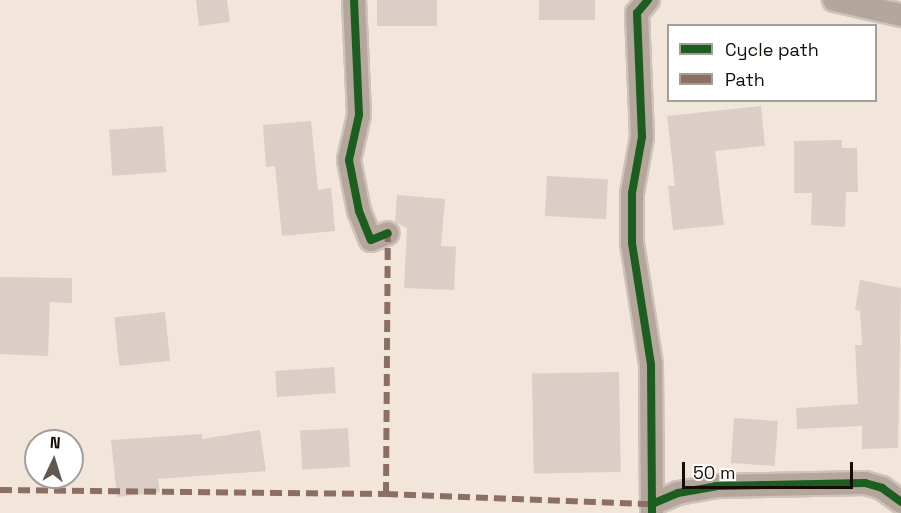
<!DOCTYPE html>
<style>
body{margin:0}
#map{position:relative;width:901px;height:513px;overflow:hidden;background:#f2e6db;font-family:"Space Grotesk",sans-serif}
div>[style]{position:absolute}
.building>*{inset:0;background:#dacec7;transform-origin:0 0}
.roads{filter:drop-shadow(2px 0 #cdc3ba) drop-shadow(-2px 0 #cdc3ba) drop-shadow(0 2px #cdc3ba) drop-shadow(0 -2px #cdc3ba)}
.minor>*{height:22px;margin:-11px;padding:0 11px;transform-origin:11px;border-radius:11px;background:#b5a69c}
.quiet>*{height:6px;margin-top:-3px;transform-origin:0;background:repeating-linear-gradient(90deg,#8d6e63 0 12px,transparent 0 18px)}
.cycleway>*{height:8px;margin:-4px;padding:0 4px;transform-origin:4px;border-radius:4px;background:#1b5e20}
span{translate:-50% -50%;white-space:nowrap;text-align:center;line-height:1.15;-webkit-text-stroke:6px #fff;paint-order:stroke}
.legend{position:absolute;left:667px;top:24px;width:210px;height:78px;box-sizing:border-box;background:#fff;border:2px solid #a19e9b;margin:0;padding:8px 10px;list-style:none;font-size:18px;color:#150c05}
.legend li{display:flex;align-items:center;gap:12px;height:30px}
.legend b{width:30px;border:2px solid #a19e9b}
.north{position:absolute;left:24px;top:429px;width:60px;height:60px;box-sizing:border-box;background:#fff;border:2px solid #a19e9b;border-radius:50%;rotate:4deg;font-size:16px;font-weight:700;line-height:24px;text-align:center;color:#150c05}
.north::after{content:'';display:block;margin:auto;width:21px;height:27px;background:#625850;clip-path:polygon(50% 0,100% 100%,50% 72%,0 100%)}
.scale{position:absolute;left:682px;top:462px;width:171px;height:27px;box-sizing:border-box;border:3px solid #150c05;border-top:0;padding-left:8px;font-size:18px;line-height:21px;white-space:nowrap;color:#150c05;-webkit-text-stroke:4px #fff;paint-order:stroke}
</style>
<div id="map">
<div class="building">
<div style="clip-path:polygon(196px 0,227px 0,230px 22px,199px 26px)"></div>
<div style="left:377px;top:0;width:60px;height:26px"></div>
<div style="left:539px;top:0;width:56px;height:20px"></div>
<div style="clip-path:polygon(761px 106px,765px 146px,715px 151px,724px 225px,673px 230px,668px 186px,675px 186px,667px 116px)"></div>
<div style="clip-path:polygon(311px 121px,318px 190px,331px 188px,335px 231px,282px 236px,275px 166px,266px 167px,263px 125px)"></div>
<div style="left:163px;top:126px;width:46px;height:54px;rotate:86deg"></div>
<div style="clip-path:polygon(842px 140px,842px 148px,857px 148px,858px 192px,846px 192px,845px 227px,811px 225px,812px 193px,794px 193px,794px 141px)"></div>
<div style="left:547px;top:176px;width:61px;height:40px;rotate:3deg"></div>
<div style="clip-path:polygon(397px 195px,445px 199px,441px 246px,456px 247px,454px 290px,404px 288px,407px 228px,395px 222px)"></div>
<div style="clip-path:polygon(0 277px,72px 278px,72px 303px,50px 302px,48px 356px,0 354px)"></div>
<div style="clip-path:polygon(860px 280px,901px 288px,898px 448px,862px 449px,862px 426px,797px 429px,796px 408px,858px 404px,855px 345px,862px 345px,860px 311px,855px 310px)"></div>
<div style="left:165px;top:312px;width:49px;height:51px;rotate:84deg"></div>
<div style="left:334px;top:367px;width:26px;height:59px;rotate:86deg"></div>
<div style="left:619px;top:372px;width:100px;height:87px;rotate:89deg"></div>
<div style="left:734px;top:418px;width:44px;height:45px;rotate:4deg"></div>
<div style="left:348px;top:428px;width:39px;height:48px;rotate:87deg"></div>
<div style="clip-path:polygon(260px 430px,266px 471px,158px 479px,160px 492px,117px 497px,111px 440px,202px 434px,202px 439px)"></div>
</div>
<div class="roads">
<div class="minor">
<div style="left:354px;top:0;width:115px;rotate:87.5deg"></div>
<div style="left:359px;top:115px;width:46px;rotate:102.5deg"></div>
<div style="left:349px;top:160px;width:52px;rotate:78.9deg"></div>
<div style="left:359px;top:211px;width:31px;rotate:68deg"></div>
<div style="left:371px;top:240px;width:18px;rotate:-22deg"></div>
<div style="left:648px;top:0;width:17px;rotate:130deg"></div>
<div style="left:637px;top:13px;width:124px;rotate:87.7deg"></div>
<div style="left:642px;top:137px;width:57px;rotate:100.1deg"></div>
<div style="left:632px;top:193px;width:50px;rotate:90deg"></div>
<div style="left:632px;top:243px;width:123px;rotate:81.1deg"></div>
<div style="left:651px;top:365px;width:148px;rotate:89.6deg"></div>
<div style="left:834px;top:0;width:69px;rotate:12.6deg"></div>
<div style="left:652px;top:504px;width:28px;rotate:-23deg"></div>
<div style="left:678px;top:493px;width:39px;rotate:-10deg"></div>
<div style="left:716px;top:486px;width:149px;rotate:-1.2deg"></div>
<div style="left:865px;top:483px;width:18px;rotate:16deg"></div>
<div style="left:882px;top:488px;width:24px;rotate:36deg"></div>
</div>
</div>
<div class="quiet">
<div style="left:0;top:490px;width:386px;rotate:0.6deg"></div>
<div style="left:386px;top:494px;width:266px;rotate:2.2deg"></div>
<div style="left:386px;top:494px;width:261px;rotate:-89.6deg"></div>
</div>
<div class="cycleway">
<div style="left:354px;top:0;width:115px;rotate:87.5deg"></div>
<div style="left:359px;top:115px;width:46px;rotate:102.5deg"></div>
<div style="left:349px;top:160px;width:52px;rotate:78.9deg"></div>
<div style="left:359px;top:211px;width:31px;rotate:68deg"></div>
<div style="left:371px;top:240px;width:18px;rotate:-22deg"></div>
<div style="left:648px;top:0;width:17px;rotate:130deg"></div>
<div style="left:637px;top:13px;width:124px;rotate:87.7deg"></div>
<div style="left:642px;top:137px;width:57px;rotate:100.1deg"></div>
<div style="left:632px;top:193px;width:50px;rotate:90deg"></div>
<div style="left:632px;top:243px;width:123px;rotate:81.1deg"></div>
<div style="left:651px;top:365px;width:148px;rotate:89.6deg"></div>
<div style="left:652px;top:504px;width:28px;rotate:-23deg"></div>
<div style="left:678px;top:493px;width:39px;rotate:-10deg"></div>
<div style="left:716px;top:486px;width:149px;rotate:-1.2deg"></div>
<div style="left:865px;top:483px;width:18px;rotate:16deg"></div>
<div style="left:882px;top:488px;width:24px;rotate:36deg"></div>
</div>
<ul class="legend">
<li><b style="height:8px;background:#1b5e20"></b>Cycle path</li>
<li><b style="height:8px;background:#8d6e63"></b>Path</li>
</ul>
<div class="north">N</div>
<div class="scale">50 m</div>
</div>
